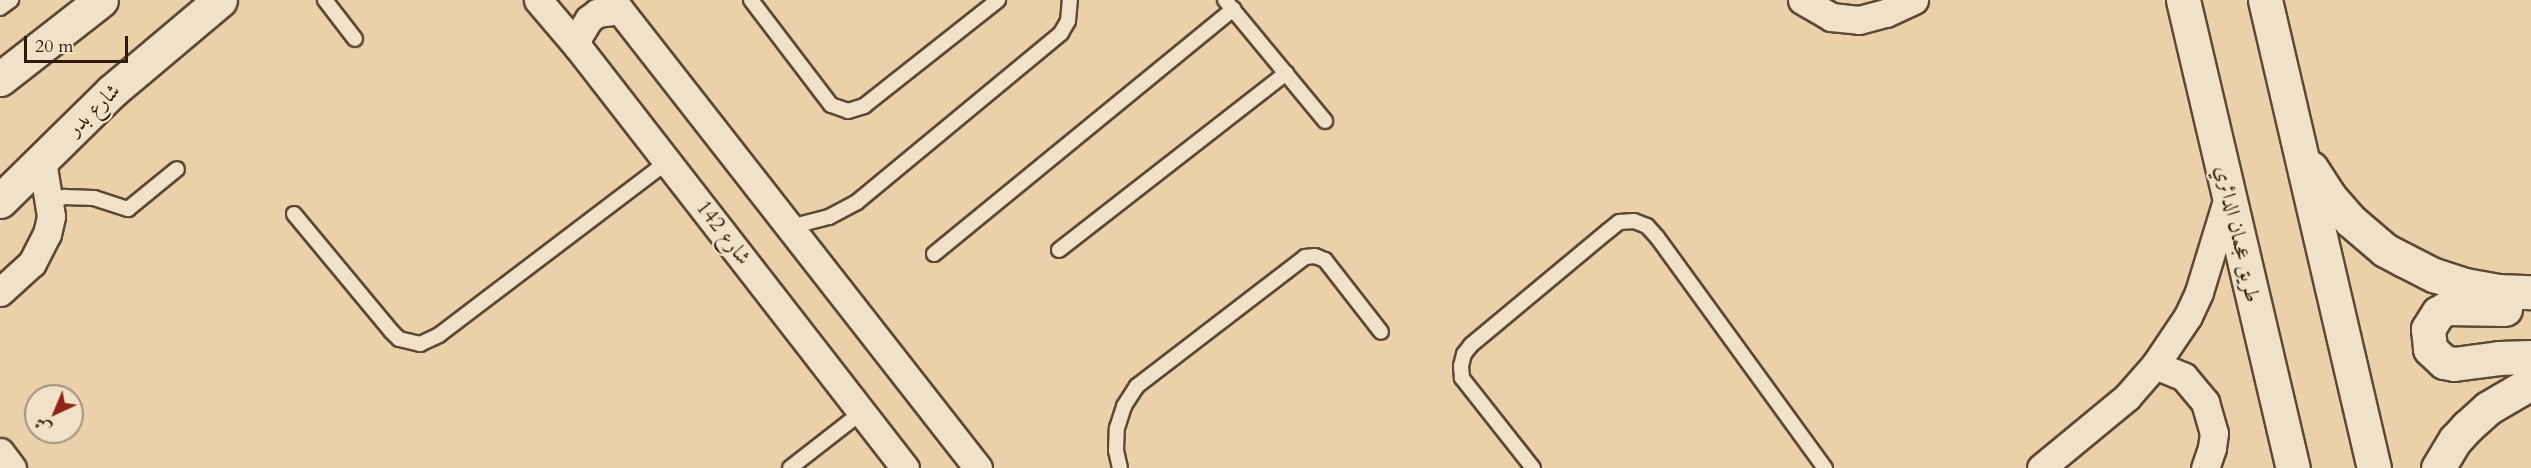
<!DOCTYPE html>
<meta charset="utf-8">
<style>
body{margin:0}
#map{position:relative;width:2531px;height:468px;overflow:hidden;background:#ead1aa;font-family:Cardo,Amiri,serif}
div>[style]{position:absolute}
.roads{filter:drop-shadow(2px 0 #5c4835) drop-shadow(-2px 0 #5c4835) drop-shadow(0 2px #5c4835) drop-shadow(0 -2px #5c4835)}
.service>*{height:14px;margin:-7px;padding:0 7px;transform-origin:7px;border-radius:7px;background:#f1e1c8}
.minor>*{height:27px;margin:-13.5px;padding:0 13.5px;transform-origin:13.5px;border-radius:13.5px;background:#f1e1c8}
.secondary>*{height:33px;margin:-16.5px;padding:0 16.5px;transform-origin:16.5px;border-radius:16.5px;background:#f1e1c8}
span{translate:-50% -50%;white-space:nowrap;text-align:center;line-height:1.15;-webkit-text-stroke:4.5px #f1e1c8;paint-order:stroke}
.street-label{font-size:21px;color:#2c1a0e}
.north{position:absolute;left:24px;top:384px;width:60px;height:60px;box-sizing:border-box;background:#f1e1c8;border:2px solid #a2917e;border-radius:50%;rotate:224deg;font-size:16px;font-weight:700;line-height:24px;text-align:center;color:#2c1a0e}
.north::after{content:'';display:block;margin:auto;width:21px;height:27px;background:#8f2418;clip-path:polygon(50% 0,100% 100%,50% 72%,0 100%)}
.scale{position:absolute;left:24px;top:36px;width:104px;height:27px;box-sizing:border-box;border:3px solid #2c1a0e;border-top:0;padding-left:8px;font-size:18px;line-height:21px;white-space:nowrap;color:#2c1a0e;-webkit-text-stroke:4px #f1e1c8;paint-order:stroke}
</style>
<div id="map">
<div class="roads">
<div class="service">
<div style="left:325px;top:0;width:49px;rotate:52.4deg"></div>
<div style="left:751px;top:0;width:132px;rotate:52.7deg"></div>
<div style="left:831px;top:105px;width:18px;rotate:19deg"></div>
<div style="left:848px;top:111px;width:17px;rotate:-17deg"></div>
<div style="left:864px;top:106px;width:171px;rotate:-38.3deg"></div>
<div style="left:1225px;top:0;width:157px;rotate:50.4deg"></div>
<div style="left:0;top:8px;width:14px;rotate:-36deg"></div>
<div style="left:50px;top:204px;width:16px;rotate:-27deg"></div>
<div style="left:64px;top:197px;width:30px;rotate:2deg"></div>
<div style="left:94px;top:198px;width:36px;rotate:18deg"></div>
<div style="left:128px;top:209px;width:63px;rotate:-39.2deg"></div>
<div style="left:294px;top:214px;width:152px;rotate:50.3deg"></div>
<div style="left:391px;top:331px;width:11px;rotate:45deg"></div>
<div style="left:399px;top:339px;width:22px;rotate:13deg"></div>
<div style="left:420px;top:344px;width:21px;rotate:-25deg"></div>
<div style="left:439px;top:335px;width:288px;rotate:-37.2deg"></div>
<div style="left:790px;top:227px;width:40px;rotate:-14.4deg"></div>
<div style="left:829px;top:217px;width:32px;rotate:-28deg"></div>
<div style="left:857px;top:202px;width:265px;rotate:-39.6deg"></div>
<div style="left:1061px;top:33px;width:14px;rotate:-60deg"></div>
<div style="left:1068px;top:21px;width:21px;rotate:-85deg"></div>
<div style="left:1059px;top:250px;width:288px;rotate:-37.9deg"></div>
<div style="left:934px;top:254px;width:387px;rotate:-39.3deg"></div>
<div style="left:790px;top:468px;width:91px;rotate:-37.9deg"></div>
<div style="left:1120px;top:468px;width:17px;rotate:-103deg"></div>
<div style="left:1116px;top:451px;width:23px;rotate:-88deg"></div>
<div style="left:1117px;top:428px;width:23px;rotate:-72deg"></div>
<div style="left:1124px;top:406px;width:24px;rotate:-57deg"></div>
<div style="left:1137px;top:386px;width:212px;rotate:-37.5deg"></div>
<div style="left:1305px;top:257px;width:10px;rotate:-6deg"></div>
<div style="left:1315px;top:256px;width:11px;rotate:22deg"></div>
<div style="left:1325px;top:260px;width:91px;rotate:52.1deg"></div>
<div style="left:1533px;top:468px;width:115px;rotate:-128.3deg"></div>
<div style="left:1462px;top:378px;width:12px;rotate:-95deg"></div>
<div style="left:1461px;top:366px;width:12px;rotate:-76deg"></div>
<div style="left:1464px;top:354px;width:11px;rotate:-52deg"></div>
<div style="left:1471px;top:345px;width:178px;rotate:-39.8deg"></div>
<div style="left:1608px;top:231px;width:14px;rotate:-39deg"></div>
<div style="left:1619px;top:222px;width:15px;rotate:-4deg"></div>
<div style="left:1634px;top:221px;width:14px;rotate:21deg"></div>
<div style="left:1647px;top:226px;width:15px;rotate:48deg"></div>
<div style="left:1657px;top:237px;width:286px;rotate:54deg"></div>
</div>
<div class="minor">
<div style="left:538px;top:0;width:62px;rotate:49.6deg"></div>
<div style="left:578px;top:47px;width:533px;rotate:52.16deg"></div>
<div style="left:612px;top:0;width:594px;rotate:51.97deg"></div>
<div style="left:1802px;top:0;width:34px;rotate:30deg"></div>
<div style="left:1831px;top:17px;width:28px;rotate:6deg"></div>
<div style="left:1859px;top:20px;width:28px;rotate:-15deg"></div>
<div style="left:1886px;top:13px;width:31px;rotate:-25deg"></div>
<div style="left:578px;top:47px;width:10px;rotate:-90deg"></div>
<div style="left:578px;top:37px;width:21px;rotate:-59deg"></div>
<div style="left:589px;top:19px;width:10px;rotate:-37deg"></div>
<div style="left:597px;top:13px;width:23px;rotate:-7deg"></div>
<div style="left:0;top:292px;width:43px;rotate:-42.2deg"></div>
<div style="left:32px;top:263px;width:33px;rotate:-63deg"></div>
<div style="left:47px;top:234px;width:18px;rotate:-77deg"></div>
<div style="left:51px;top:216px;width:56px;rotate:-99.3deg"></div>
<div style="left:2155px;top:365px;width:31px;rotate:22deg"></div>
<div style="left:2184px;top:377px;width:33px;rotate:50deg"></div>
<div style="left:2205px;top:402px;width:32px;rotate:74deg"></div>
<div style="left:2214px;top:433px;width:15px;rotate:98deg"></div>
<div style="left:2212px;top:448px;width:21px;rotate:109deg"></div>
<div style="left:0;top:452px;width:20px;rotate:53deg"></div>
<div style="left:2041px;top:468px;width:112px;rotate:-39.5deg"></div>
<div style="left:2127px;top:397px;width:43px;rotate:-48.8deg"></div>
<div style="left:2155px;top:365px;width:59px;rotate:-56deg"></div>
<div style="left:2188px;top:316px;width:26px;rotate:-65deg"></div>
<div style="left:2199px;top:292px;width:99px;rotate:-73deg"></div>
</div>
<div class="secondary">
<div style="left:2183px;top:0;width:481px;rotate:76.8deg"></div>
<div style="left:2265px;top:0;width:481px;rotate:76.9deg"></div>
<div style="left:0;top:79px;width:128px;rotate:-38deg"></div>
<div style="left:2311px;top:168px;width:33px;rotate:57deg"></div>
<div style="left:2329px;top:196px;width:33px;rotate:49deg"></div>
<div style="left:2351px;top:221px;width:45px;rotate:40.5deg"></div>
<div style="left:2385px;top:250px;width:21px;rotate:28deg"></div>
<div style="left:2404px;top:260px;width:34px;rotate:27deg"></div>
<div style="left:2434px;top:275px;width:33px;rotate:18deg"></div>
<div style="left:2465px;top:285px;width:34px;rotate:10deg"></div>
<div style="left:2498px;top:291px;width:33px;rotate:2deg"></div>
<div style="left:0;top:201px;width:157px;rotate:-44.5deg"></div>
<div style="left:112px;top:91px;width:141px;rotate:-40.1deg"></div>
<div style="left:2505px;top:309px;width:58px;rotate:-179deg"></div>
<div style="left:2447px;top:308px;width:10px;rotate:151deg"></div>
<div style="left:2438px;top:313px;width:19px;rotate:122deg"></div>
<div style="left:2428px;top:329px;width:20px;rotate:84deg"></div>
<div style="left:2430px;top:349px;width:19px;rotate:43deg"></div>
<div style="left:2444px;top:362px;width:10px;rotate:11deg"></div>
<div style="left:2454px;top:364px;width:45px;rotate:-7.6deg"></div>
<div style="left:2499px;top:358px;width:32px;rotate:-2deg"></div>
<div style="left:2438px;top:468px;width:33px;rotate:-59deg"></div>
<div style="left:2455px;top:440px;width:18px;rotate:-47deg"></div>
<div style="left:2467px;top:427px;width:28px;rotate:-42deg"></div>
<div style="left:2488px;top:408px;width:50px;rotate:-30.2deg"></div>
</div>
</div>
<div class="street-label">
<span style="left:94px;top:110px;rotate:-44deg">شارع بدر</span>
<span style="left:723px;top:233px;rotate:52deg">شارع 142</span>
<span style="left:2237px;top:234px;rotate:77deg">طريق عجمان الدائري</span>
</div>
<div class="north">ش</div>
<div class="scale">20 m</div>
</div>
